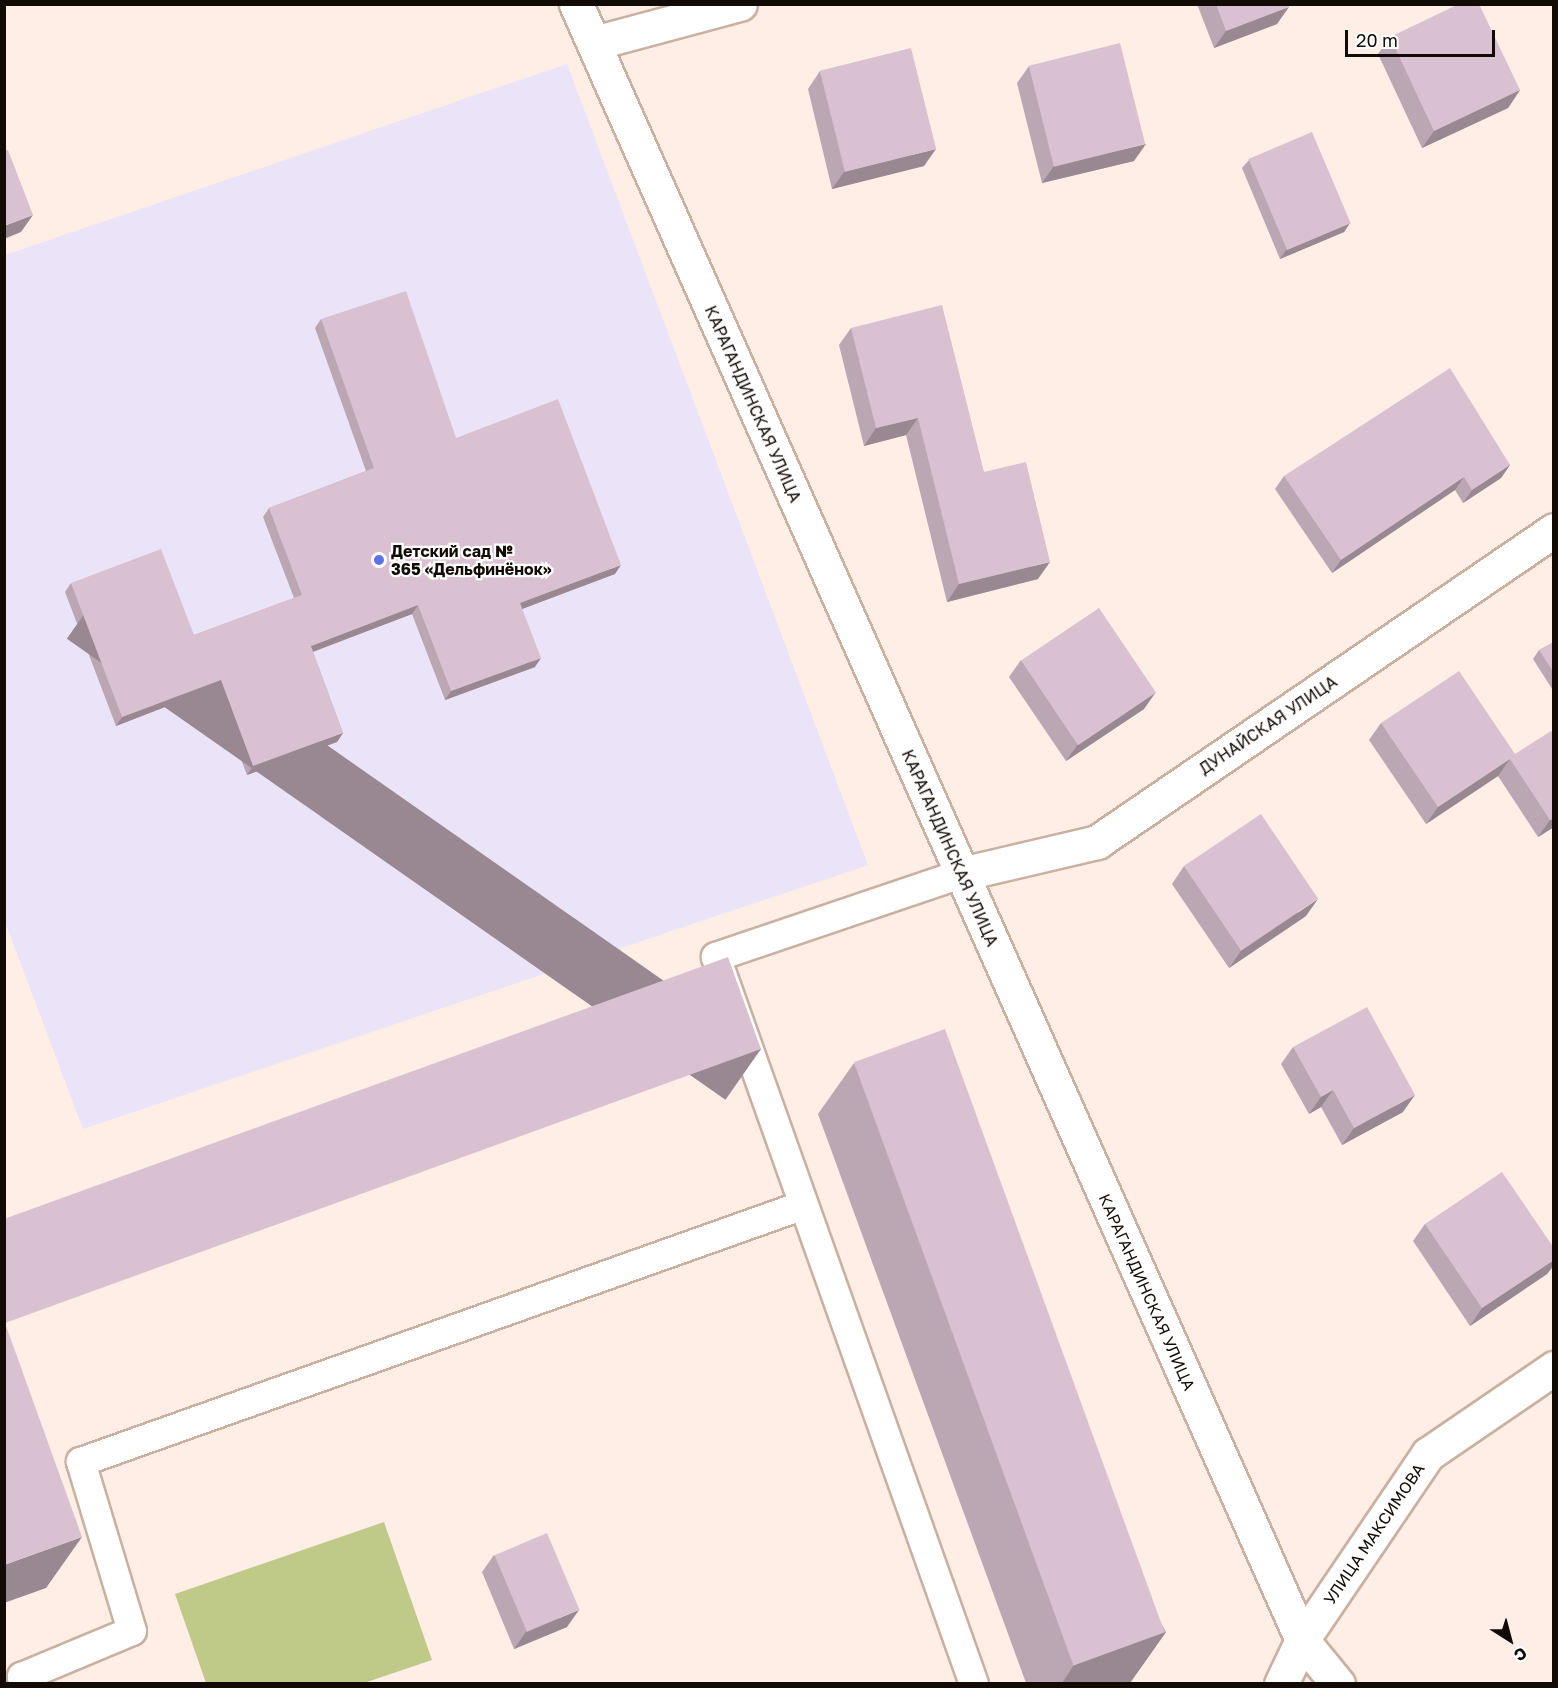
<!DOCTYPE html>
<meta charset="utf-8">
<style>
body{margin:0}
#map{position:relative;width:1558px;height:1688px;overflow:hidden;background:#feeee5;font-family:"Golos Text",sans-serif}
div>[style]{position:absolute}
.education>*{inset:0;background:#ebe4f9}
.green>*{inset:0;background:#bfca89}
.roads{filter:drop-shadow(2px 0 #c9b0a1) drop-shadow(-2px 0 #c9b0a1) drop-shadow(0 2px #c9b0a1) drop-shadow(0 -2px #c9b0a1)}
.service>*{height:28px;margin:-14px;padding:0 14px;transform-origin:14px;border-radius:14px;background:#fff}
.minor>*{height:33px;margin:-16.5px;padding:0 16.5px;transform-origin:16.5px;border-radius:16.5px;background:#fff}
.tertiary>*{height:33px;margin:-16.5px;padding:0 16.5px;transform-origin:16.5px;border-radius:16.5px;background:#fff}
.wall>*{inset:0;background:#bba6b4}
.shaded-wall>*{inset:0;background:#998792;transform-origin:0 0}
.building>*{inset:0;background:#dac1d1;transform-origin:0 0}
.dots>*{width:16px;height:16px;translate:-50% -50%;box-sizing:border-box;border:3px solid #fff;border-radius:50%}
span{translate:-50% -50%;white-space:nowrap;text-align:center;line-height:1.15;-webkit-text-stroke:4.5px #fff;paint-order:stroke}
.street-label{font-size:16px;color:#120a05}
.poi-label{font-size:16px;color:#120a05;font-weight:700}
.left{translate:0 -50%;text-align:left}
.frame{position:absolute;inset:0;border:6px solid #120a05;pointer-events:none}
.north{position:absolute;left:1480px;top:1610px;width:60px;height:60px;-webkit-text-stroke:4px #fff;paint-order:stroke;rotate:144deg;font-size:16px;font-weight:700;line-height:24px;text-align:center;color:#120a05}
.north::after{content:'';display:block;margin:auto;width:21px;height:27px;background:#120a05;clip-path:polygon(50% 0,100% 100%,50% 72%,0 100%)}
.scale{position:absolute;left:1345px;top:30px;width:150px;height:27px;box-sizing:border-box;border:3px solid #120a05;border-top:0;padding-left:8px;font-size:18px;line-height:21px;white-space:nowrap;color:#120a05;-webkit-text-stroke:4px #fff;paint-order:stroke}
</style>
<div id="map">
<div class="education">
<div style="clip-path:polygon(567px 64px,868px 865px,83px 1129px,5px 922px,5px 255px)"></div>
</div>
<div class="green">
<div style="clip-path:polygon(384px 1522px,432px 1660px,364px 1683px,206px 1683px,175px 1594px)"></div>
</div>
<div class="roads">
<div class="service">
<div style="left:961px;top:874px;width:259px;rotate:161.3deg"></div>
<div style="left:716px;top:957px;width:771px;rotate:70.46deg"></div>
<div style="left:25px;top:1684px;width:8px;rotate:-113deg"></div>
<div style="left:22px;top:1677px;width:119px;rotate:-22.7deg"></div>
<div style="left:132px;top:1631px;width:177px;rotate:-106.8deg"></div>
<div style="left:81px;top:1462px;width:767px;rotate:-19.57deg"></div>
</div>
<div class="minor">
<div style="left:594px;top:43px;width:151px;rotate:-15deg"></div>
<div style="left:961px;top:874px;width:140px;rotate:-13.2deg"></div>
<div style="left:1097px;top:842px;width:553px;rotate:-34.32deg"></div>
<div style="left:1281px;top:1684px;width:49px;rotate:-64.5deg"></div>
<div style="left:1302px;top:1640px;width:225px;rotate:-55.9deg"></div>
<div style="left:1428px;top:1454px;width:153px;rotate:-34.3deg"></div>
</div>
<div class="tertiary">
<div style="left:576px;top:4px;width:1790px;rotate:66.07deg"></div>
<div style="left:1302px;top:1640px;width:57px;rotate:50.7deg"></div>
</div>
</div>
<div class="wall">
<div style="clip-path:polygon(1197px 4px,1288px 4px,1277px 24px,1214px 48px)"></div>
<div style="clip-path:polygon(1390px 37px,1520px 90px,1508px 108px,1422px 148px,1378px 54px)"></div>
<div style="clip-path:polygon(1029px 66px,1134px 161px,1042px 183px,1017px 83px)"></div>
<div style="clip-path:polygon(820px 71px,924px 166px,832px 189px,808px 89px)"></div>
<div style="clip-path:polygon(1249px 160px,1350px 223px,1344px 232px,1280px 259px,1242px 168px)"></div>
<div style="clip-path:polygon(321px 319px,456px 438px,615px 574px,522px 609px,535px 667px,445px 700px,412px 614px,313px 652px,343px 733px,337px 742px,247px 775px,214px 688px,116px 726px,65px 592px,71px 583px,194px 635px,294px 598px,263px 517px,269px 508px,366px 471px,315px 328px)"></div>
<div style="clip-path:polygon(851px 328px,984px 472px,1038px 579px,947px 602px,906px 435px,864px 446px,839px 345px)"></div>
<div style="clip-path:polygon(1510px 465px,1501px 478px,1463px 503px,1455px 490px,1332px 573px,1275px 489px,1284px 476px)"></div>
<div style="clip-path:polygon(1554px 642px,1554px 692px,1533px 659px,1539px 650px)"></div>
<div style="clip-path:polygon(1021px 660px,1144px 709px,1066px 761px,1009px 677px)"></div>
<div style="clip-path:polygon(1381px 723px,1515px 754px,1554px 827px,1538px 837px,1498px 776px,1426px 824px,1369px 740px)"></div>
<div style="clip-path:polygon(1184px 866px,1306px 916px,1229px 968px,1172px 884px)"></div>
<div style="clip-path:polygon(1293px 1047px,1403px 1112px,1342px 1145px,1321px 1107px,1309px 1114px,1281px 1064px)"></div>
<div style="clip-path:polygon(854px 1063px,1166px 1632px,1130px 1683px,1026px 1683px,818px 1114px)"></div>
<div style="clip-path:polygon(1425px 1224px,1554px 1248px,1554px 1265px,1547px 1274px,1470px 1326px,1413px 1241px)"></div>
<div style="clip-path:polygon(494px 1555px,567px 1627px,514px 1649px,482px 1572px)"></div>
</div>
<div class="shaded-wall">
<div style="clip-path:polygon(1289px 7px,1277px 24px,1214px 48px,1226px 31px)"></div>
<div style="clip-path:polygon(1520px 90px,1508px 108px,1422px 148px,1434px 131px)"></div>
<div style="clip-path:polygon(1146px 144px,1134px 161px,1042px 183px,1054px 166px)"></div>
<div style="clip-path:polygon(936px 149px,924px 166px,832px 189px,844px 172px)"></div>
<div style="clip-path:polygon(33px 215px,21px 232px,4px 239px,4px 226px)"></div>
<div style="clip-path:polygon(1350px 223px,1344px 232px,1280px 259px,1286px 250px)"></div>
<div style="clip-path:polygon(918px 418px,906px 435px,864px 446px,876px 428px)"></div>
<div style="clip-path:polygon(1510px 465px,1501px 478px,1463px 503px,1472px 490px)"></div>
<div style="clip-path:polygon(1464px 477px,1455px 490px,1332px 573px,1341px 560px)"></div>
<div style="clip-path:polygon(1050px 562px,1038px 579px,947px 602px,959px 584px)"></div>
<div style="clip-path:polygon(621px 565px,615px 574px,514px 612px,520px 603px)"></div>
<div style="clip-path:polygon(418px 605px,412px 614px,304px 655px,311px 646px)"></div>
<div style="clip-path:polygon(541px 658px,535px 667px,445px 700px,451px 691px)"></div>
<div style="clip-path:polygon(221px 680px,214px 688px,116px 726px,122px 717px)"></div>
<div style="clip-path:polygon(1156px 692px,1144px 709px,1066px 761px,1078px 744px)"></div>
<div style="clip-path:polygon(343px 733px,337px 742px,247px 775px,253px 766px)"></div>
<div style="clip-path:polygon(1510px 759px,1498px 776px,1426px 824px,1438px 807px)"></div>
<div style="clip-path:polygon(1554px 818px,1554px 827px,1538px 837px,1550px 820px)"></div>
<div style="clip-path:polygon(1318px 899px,1306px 916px,1229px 968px,1241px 951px)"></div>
<div style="left:761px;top:1049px;width:62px;height:804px;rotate:125deg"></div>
<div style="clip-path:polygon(1333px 1090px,1321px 1107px,1309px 1114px,1321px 1097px)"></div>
<div style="clip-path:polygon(1415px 1095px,1403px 1112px,1342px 1145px,1354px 1128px)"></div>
<div style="clip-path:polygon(1554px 1260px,1554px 1265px,1547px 1274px,1470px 1326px,1482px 1308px)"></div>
<div style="clip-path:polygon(82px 1537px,46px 1588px,4px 1603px,4px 1565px)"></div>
<div style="clip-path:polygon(579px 1610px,567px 1627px,514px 1649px,526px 1632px)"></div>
<div style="clip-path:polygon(1166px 1632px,1130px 1683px,1062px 1683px,1074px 1665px)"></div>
</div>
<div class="building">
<div style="clip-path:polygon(1216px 4px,1288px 4px,1289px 7px,1226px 31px)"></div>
<div style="clip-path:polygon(1459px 4px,1479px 4px,1520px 90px,1434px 131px,1390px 37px)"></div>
<div style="left:1120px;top:43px;width:104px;height:94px;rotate:76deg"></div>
<div style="left:911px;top:48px;width:104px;height:94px;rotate:76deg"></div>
<div style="left:1312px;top:132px;width:99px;height:69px;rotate:67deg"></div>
<div style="clip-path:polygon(8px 150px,33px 215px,4px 226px,4px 151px)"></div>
<div style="clip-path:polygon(406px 291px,456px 438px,558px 399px,621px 565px,520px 603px,541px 658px,451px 691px,418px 605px,311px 646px,343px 733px,253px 766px,221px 680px,122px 717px,71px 583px,161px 549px,194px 635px,302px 595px,269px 508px,374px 468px,321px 319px)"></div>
<div style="clip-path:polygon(942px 305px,984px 472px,1026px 462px,1050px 562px,959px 584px,918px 418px,876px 428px,851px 328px)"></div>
<div style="clip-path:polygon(1450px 368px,1510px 465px,1472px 490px,1464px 477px,1341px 560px,1284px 476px)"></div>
<div style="left:1099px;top:608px;width:102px;height:94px;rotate:56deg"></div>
<div style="clip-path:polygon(1554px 642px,1554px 673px,1539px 650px)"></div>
<div style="clip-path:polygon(1459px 671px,1515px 754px,1551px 731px,1554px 735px,1554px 818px,1550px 820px,1510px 759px,1438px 807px,1381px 723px)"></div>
<div style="left:1261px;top:814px;width:102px;height:93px;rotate:56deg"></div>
<div style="clip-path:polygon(728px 957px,761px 1049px,5px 1323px,82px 1537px,4px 1565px,4px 1219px)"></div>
<div style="clip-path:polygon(1367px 1007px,1415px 1095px,1354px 1128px,1333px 1090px,1321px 1097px,1293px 1047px)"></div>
<div style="left:945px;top:1029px;width:642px;height:97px;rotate:70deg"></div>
<div style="clip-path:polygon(1502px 1172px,1554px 1248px,1554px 1260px,1482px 1308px,1425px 1224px)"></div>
<div style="left:547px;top:1533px;width:83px;height:57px;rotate:67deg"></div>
</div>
<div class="dots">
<div style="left:379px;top:560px;background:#5f70e8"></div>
</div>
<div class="street-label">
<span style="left:753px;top:404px;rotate:66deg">КАРАГАНДИНСКАЯ УЛИЦА</span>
<span style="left:1268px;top:725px;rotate:-34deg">ДУНАЙСКАЯ УЛИЦА</span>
<span style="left:950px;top:848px;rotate:66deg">КАРАГАНДИНСКАЯ УЛИЦА</span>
<span style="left:1147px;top:1292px;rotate:66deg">КАРАГАНДИНСКАЯ УЛИЦА</span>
<span style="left:1374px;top:1534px;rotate:-56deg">УЛИЦА МАКСИМОВА</span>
</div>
<div class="poi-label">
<span class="left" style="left:391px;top:560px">Детский сад №<br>365 «Дельфинёнок»</span>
</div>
<div class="frame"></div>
<div class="north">С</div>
<div class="scale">20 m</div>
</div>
